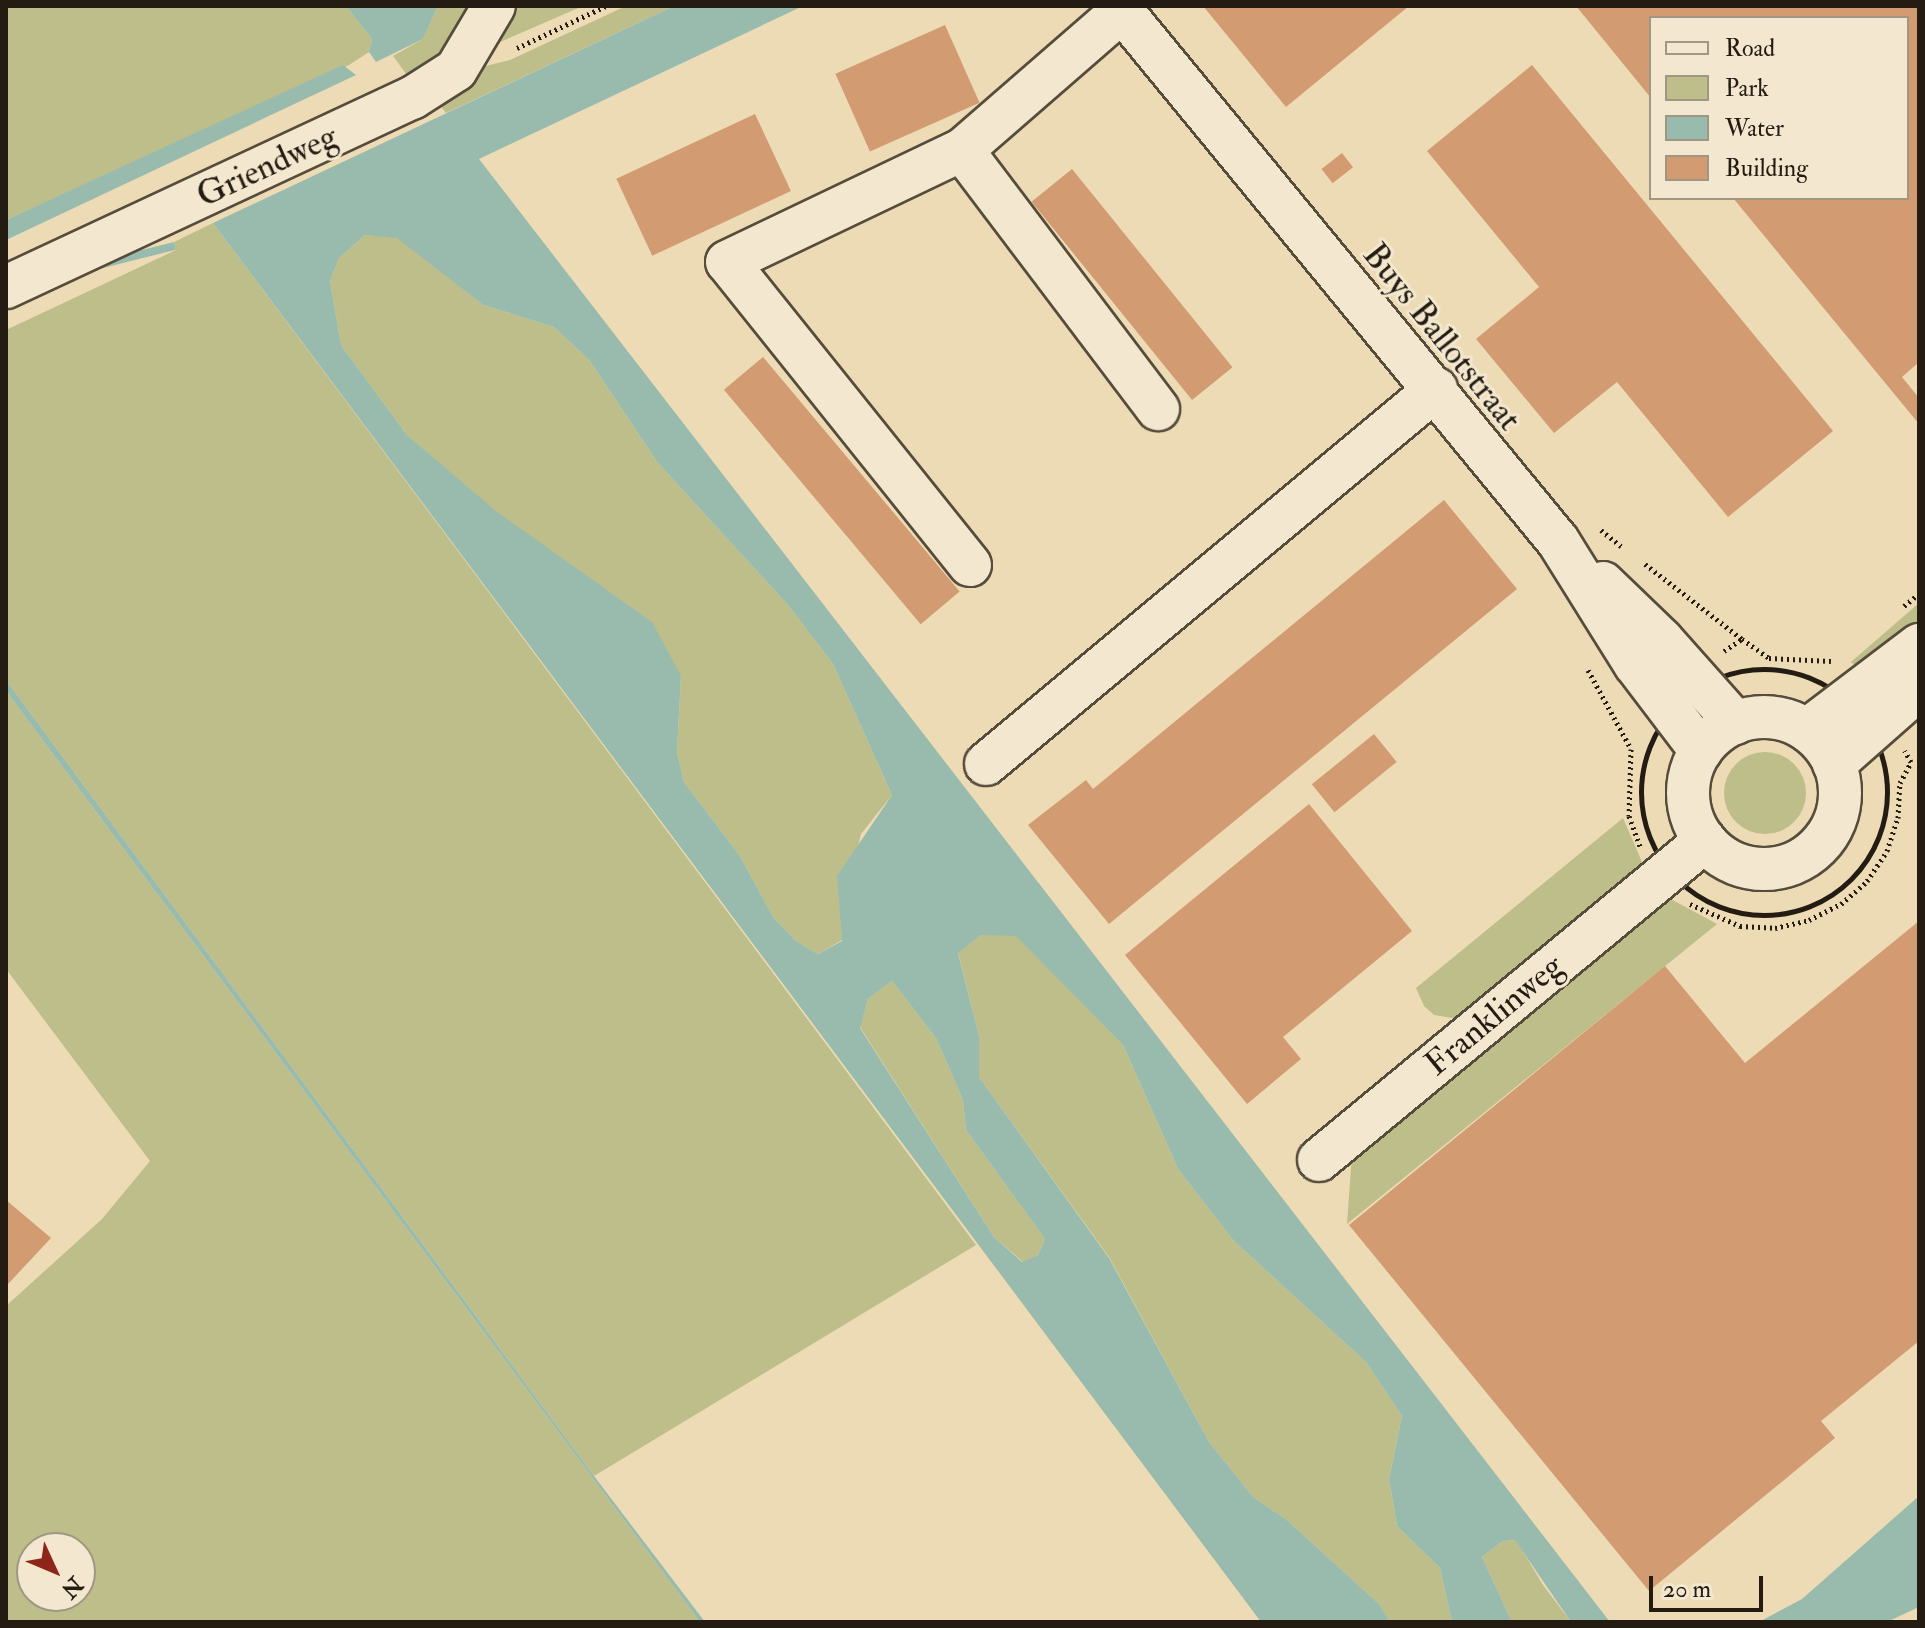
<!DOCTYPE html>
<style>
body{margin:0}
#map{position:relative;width:1925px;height:1628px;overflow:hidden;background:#eddbb5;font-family:"IM FELL Double Pica",serif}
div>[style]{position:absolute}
.green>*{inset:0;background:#bdbe8a}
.round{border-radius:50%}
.water>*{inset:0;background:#99bbae;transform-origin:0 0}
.building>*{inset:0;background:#d29b72;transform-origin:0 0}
.path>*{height:5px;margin-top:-2.5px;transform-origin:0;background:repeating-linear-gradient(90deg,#241c13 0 2px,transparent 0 6px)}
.path>.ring{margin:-2.5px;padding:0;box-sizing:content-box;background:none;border:5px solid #241c13;border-radius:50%}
.roads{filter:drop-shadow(2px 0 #564c3c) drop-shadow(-2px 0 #564c3c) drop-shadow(0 2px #564c3c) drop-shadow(0 -2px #564c3c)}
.minor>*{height:42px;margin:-21px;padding:0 21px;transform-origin:21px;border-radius:21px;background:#f3e8cf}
.minor>.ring{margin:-21px;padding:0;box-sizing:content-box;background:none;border:42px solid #f3e8cf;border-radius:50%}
span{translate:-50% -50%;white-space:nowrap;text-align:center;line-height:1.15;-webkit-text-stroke:6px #f3e8cf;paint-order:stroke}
.street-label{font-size:34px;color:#241c13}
.frame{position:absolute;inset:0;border:8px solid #241c13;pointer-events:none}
.legend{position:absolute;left:1649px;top:16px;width:260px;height:184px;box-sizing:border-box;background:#f3e8cf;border:2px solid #a09684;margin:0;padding:10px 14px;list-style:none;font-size:24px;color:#241c13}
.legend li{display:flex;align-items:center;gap:16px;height:40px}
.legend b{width:40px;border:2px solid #a09684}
.north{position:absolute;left:16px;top:1532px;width:80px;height:80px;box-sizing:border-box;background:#f3e8cf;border:2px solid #a09684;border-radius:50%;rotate:134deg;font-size:22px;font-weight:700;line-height:32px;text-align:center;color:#241c13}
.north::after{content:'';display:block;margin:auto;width:28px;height:36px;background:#8f2418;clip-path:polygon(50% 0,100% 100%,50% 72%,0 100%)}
.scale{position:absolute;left:1649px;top:1576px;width:114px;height:36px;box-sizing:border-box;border:4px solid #241c13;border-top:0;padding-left:10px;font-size:24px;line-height:28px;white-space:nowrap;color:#241c13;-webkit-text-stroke:6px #f3e8cf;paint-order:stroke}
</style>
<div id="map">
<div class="green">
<div style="clip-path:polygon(6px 6px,346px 6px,372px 39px,369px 52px,349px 65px,6px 220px)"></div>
<div style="clip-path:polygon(438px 6px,479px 6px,452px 57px,415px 86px,393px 56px,423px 39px)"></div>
<div style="clip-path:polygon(506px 6px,583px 6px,493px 45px)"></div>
<div style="clip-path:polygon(626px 6px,674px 6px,446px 113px,433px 96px,469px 70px,510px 60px)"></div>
<div style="clip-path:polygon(213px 223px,976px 1245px,594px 1476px,6px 680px,6px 330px,176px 250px,174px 242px)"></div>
<div style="clip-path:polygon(365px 235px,397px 237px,483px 305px,554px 327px,590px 361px,658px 463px,788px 605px,833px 664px,892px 795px,861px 834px,841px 920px,842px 940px,818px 954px,796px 941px,773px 917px,740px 856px,684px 782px,677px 752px,681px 676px,407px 435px,341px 345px,330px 281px,339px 258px)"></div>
<div style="clip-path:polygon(1919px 603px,1919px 633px,1865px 673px,1851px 662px)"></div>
<div style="clip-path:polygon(evenodd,6px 691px,700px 1622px,6px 1622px,6px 1306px,102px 1219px,150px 1161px,6px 969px,6px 691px,32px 1548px,80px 1548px,80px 1596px,32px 1596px,32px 1548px)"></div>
<div class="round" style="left:1724px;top:752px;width:82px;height:82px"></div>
<div style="clip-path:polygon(1623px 818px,1645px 869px,1458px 1019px,1434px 1015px,1424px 1006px,1416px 988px)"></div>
<div style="clip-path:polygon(1667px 897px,1717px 924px,1347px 1224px,1352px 1154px)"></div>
<div style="clip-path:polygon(981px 935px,1016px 935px,1123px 1045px,1178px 1169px,1233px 1240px,1366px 1362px,1402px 1416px,1389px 1479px,1397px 1526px,1440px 1568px,1452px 1622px,1390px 1622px,1379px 1604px,1287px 1520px,1253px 1497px,1209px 1442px,1109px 1257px,979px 1077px,979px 1035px,958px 952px)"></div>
<div style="clip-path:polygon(892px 981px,936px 1038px,963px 1100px,966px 1130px,1045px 1239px,1038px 1255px,1023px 1262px,994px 1237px,860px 1027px,868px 999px)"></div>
<div style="clip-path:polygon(1516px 1540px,1543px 1585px,1571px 1622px,1512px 1622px,1482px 1557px,1503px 1541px)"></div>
</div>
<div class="water">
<div style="clip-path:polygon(346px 6px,438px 6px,423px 39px,376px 62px,369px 52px,372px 39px)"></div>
<div style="clip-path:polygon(evenodd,674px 6px,803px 6px,479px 159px,1610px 1622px,1571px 1622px,1515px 1540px,1503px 1541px,1482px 1557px,1512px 1622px,1452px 1622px,1440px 1568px,1397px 1526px,1389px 1479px,1402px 1416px,1366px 1362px,1233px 1240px,1178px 1169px,1123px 1045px,1016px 936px,981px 935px,958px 953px,979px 1035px,979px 1077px,1109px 1258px,1209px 1442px,1253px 1497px,1287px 1520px,1379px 1604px,1390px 1622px,1261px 1622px,213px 223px,674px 6px,365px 235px,397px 238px,483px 305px,554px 327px,590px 361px,658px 463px,788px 605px,833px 664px,892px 795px,837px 876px,842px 941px,818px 954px,796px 941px,773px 917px,740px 856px,684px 782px,677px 752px,681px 676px,652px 622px,497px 512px,407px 435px,341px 345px,330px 281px,339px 258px,365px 235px,674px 6px,892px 981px,936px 1038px,963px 1100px,966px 1130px,1045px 1239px,1038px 1255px,1022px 1262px,994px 1237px,860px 1028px,868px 999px,892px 981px)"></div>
<div style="clip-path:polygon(343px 65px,356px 75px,6px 240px,6px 220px)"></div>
<div style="left:174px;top:242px;width:8px;height:186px;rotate:76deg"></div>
<div style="clip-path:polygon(6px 680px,594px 1476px,705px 1622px,700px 1622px,6px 691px)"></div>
<div style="clip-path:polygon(1919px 1496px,1919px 1607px,1887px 1622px,1759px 1622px,1802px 1599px)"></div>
</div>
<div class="building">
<div style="clip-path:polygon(1203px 6px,1409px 6px,1286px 107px)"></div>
<div style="clip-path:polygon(1576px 6px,1919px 6px,1919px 362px,1902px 377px,1919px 398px,1919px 424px,1733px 198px,1907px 198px,1907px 18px,1651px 18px,1651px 98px)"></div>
<div style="left:945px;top:25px;width:85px;height:120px;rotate:66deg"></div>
<div style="clip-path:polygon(1532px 65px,1833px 431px,1728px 517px,1617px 382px,1554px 433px,1476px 339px,1539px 287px,1427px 151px)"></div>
<div style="left:755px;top:114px;width:85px;height:153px;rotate:65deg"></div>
<div style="left:1342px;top:153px;width:18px;height:26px;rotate:52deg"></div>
<div style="left:1072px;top:169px;width:255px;height:52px;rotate:51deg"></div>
<div style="left:763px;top:357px;width:306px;height:51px;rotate:50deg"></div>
<div style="clip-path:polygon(1444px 500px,1517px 589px,1109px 924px,1028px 825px,1086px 780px,1093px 789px)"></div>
<div style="left:1374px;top:734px;width:36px;height:80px;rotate:51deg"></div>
<div style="clip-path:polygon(1309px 804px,1412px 931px,1283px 1037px,1301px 1059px,1247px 1104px,1125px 955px)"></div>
<div style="clip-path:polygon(1919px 921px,1919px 1341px,1821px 1421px,1835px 1438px,1649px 1591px,1349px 1225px,1665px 966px,1745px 1063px)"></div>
<div style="clip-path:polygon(6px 1200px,51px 1238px,8px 1284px,6px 1282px)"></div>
</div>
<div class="path">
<div style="left:517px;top:48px;width:98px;rotate:-25.3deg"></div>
<div style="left:1601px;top:530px;width:26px;rotate:39deg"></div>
<div style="left:1645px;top:564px;width:123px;rotate:37.7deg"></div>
<div style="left:1904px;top:606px;width:19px;rotate:-39deg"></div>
<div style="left:1724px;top:651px;width:22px;rotate:-34deg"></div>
<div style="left:1742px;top:639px;width:33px;rotate:35deg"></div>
<div style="left:1769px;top:658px;width:62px;rotate:2.8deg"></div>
<div class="ring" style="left:1641px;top:669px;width:241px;height:241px"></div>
<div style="left:1588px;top:670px;width:90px;rotate:61.4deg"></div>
<div style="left:1631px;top:749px;width:67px;rotate:91.7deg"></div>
<div style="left:1629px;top:816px;width:32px;rotate:70deg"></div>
<div style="left:1690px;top:904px;width:55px;rotate:23.7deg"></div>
<div style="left:1740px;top:926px;width:35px;rotate:3deg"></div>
<div style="left:1775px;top:928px;width:35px;rotate:-13deg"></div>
<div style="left:1809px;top:920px;width:36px;rotate:-27deg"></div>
<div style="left:1841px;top:904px;width:35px;rotate:-41deg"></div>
<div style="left:1867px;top:881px;width:36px;rotate:-56deg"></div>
<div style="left:1887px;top:851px;width:35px;rotate:-72deg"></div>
<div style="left:1898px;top:818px;width:35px;rotate:-87deg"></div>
<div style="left:1900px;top:783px;width:24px;rotate:-62deg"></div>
<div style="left:1911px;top:762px;width:13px;rotate:-119deg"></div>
</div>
<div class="roads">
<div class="minor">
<div style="left:1118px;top:6px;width:693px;rotate:50.57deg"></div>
<div style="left:1558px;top:541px;width:145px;rotate:58deg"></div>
<div style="left:1635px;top:664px;width:109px;rotate:52.8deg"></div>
<div style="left:962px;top:150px;width:325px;rotate:52.9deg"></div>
<div style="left:6px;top:287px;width:448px;rotate:-25deg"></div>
<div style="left:412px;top:98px;width:52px;rotate:-32.5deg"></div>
<div style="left:456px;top:70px;width:74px;rotate:-59.3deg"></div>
<div style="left:970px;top:565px;width:388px;rotate:-128.7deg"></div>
<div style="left:727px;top:262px;width:260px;rotate:-25.5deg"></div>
<div style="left:962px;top:150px;width:212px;rotate:-41deg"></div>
<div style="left:1603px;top:583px;width:82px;rotate:44deg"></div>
<div style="left:1662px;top:640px;width:111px;rotate:48.3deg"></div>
<div class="ring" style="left:1688px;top:717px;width:110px;height:110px"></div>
<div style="left:1807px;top:730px;width:141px;rotate:-37.2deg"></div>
<div style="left:986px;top:764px;width:586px;rotate:-39.81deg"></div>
<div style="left:1834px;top:764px;width:113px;rotate:-41.4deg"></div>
<div style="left:1319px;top:1160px;width:501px;rotate:-39.57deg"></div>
</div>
</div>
<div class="street-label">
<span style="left:267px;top:166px;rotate:-25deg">Griendweg</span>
<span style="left:1442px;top:337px;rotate:51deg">Buys Ballotstraat</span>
<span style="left:1494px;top:1015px;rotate:-40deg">Franklinweg</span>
</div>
<div class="frame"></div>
<ul class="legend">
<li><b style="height:10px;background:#f3e8cf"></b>Road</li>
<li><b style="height:22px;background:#bdbe8a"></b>Park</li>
<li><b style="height:22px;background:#99bbae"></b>Water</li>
<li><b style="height:22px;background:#d29b72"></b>Building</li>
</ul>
<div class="north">N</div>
<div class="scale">20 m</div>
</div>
